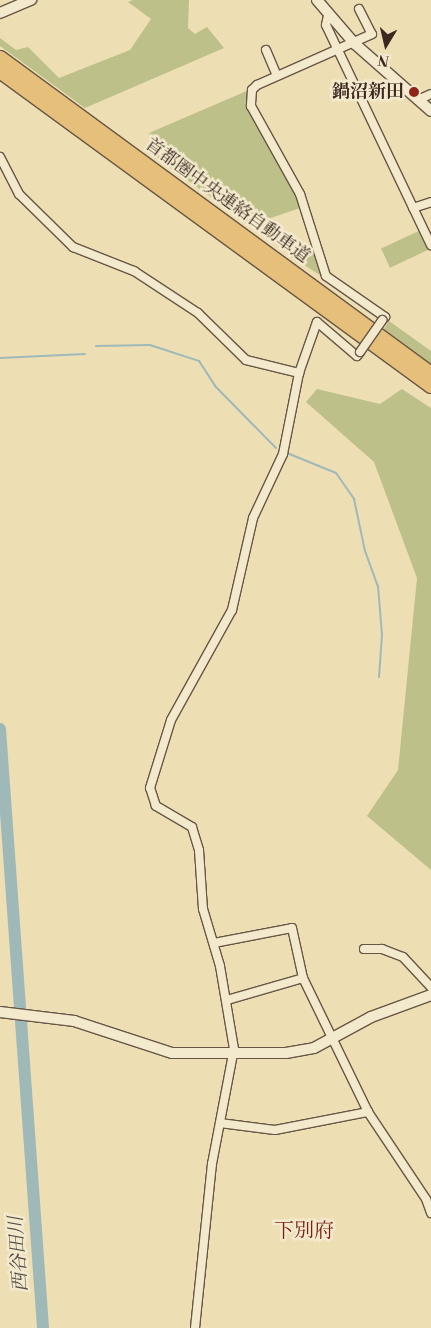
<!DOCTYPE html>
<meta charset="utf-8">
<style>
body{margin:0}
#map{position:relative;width:431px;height:1328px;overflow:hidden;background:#eddeb4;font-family:"Libre Bodoni","Noto Serif JP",serif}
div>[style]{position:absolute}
.green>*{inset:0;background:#bec089;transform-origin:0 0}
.stream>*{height:2px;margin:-1px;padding:0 1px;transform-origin:1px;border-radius:1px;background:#9fb9b9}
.river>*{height:12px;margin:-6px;padding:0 6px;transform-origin:6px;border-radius:6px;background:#9fb9b9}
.roads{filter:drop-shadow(1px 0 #685645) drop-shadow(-1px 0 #685645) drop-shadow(0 1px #685645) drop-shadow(0 -1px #685645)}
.street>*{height:8px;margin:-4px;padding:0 4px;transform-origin:4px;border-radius:4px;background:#f3eace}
.secondary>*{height:10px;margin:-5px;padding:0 5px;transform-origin:5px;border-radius:5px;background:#f3eace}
.highway>*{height:14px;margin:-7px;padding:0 7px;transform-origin:7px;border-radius:7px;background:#e6bf7a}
.bridges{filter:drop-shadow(1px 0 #685645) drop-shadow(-1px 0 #685645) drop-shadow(0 1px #685645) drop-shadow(0 -1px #685645)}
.street-bridge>*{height:8px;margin:-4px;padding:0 4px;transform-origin:4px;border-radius:4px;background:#f3eace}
.dots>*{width:14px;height:14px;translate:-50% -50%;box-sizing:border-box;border:2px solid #f3eace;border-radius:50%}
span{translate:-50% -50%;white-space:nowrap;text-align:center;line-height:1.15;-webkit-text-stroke:5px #f3eace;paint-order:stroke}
.poi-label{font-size:18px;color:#3c2820;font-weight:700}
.right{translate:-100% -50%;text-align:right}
.street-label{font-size:18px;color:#3c2820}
.water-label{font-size:19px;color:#554c46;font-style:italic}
.quarter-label{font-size:20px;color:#7a1f14}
.north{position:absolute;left:361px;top:20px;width:50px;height:50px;-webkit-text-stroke:4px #f3eace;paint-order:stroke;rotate:189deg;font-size:14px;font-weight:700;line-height:20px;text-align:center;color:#3c2820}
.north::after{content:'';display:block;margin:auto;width:18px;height:22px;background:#3c2820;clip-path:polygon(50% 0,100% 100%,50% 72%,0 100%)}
</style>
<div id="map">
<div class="green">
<div style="clip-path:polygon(133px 0,189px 0,188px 28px,195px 34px,207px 27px,224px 48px,85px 108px,0 46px,0 38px,16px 50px,28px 47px,59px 78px,130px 50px,151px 19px,128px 2px)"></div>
<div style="clip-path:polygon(249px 90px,248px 107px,303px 207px,250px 225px,158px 159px,149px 133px)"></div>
<div style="left:421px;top:230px;width:21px;height:44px;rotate:65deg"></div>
<div style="clip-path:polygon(315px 247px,323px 277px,290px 256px)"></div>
<div style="clip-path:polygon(389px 321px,431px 351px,431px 364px,384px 329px)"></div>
<div style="clip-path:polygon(317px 389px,380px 404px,402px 389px,431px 408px,431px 870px,367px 816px,398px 770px,417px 578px,374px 462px,306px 402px)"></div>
</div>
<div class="stream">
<div style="left:96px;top:346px;width:54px;rotate:-1.1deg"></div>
<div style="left:150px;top:345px;width:52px;rotate:18.1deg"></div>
<div style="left:199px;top:361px;width:30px;rotate:57deg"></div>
<div style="left:215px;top:386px;width:87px;rotate:45.5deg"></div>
<div style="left:0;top:358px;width:85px;rotate:-2.7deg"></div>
<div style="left:287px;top:453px;width:53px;rotate:22.2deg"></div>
<div style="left:336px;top:473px;width:32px;rotate:55deg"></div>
<div style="left:354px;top:499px;width:53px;rotate:78.1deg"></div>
<div style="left:365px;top:551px;width:37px;rotate:70deg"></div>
<div style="left:378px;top:586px;width:49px;rotate:85.3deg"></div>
<div style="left:382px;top:635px;width:42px;rotate:94.1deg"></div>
</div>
<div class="river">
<div style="left:0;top:729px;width:601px;rotate:85.89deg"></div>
</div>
<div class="roads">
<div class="street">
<div style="left:359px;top:9px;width:28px;rotate:63deg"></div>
<div style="left:372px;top:34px;width:126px;rotate:156.1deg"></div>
<div style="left:257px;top:85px;width:7px;rotate:135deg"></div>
<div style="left:252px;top:90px;width:16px;rotate:94deg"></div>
<div style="left:251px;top:106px;width:101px;rotate:60.9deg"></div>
<div style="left:300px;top:194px;width:86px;rotate:72.4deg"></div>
<div style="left:326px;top:276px;width:72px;rotate:34.8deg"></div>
<div style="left:385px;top:317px;width:4px;rotate:135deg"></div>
<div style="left:328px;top:16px;width:9px;rotate:103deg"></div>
<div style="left:326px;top:25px;width:244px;rotate:64.5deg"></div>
<div style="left:266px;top:50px;width:28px;rotate:67deg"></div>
<div style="left:418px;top:100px;width:14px;rotate:-25deg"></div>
<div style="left:0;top:157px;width:42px;rotate:62.8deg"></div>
<div style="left:19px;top:194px;width:76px;rotate:44.5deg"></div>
<div style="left:73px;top:247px;width:66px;rotate:21.5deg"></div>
<div style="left:134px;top:271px;width:77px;rotate:33.3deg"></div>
<div style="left:198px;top:313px;width:67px;rotate:44.4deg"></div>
<div style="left:246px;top:360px;width:55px;rotate:13.8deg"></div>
<div style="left:413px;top:208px;width:19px;rotate:-18deg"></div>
<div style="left:214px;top:943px;width:79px;rotate:-10.9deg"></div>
<div style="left:292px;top:928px;width:51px;rotate:77.6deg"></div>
<div style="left:303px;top:978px;width:149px;rotate:64.1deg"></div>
<div style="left:368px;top:1112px;width:105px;rotate:56.3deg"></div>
<div style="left:426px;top:1199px;width:15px;rotate:70deg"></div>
<div style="left:364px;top:949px;width:18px"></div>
<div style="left:382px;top:949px;width:22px;rotate:21deg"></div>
<div style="left:403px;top:957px;width:41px;rotate:47deg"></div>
<div style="left:227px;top:1000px;width:79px;rotate:-16.1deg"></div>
<div style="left:220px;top:1123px;width:55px;rotate:7.3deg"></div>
<div style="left:275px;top:1130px;width:95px;rotate:-11deg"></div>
<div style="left:195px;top:1328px;width:165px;rotate:-84.1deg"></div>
<div style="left:212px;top:1164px;width:117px;rotate:-79.2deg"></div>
<div style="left:234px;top:1049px;width:84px;rotate:-99.6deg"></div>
<div style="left:220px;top:966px;width:59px;rotate:-106.6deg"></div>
<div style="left:203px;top:909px;width:59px;rotate:-93.9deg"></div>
<div style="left:199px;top:850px;width:24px;rotate:-107deg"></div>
<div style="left:192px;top:827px;width:42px;rotate:-149.7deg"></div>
<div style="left:156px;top:806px;width:19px;rotate:-108deg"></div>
<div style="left:150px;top:788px;width:71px;rotate:-72.8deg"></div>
<div style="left:171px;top:720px;width:126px;rotate:-61deg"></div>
<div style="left:232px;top:610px;width:94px;rotate:-77.1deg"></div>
<div style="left:253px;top:518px;width:71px;rotate:-64.9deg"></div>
<div style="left:283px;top:454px;width:83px;rotate:-78.8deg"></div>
<div style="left:299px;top:373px;width:54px;rotate:-70.6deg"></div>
<div style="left:317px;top:322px;width:52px;rotate:40.4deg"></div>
<div style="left:357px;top:356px;width:5px;rotate:-53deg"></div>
</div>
<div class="secondary">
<div style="left:317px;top:0;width:58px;rotate:49.2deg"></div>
<div style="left:355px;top:44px;width:101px;rotate:41.4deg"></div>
<div style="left:0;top:13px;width:34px;rotate:-23deg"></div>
<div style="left:0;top:1012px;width:75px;rotate:6.9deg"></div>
<div style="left:74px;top:1021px;width:103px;rotate:18.1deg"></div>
<div style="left:172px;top:1053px;width:114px"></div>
<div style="left:286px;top:1053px;width:28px;rotate:-10deg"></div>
<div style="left:314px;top:1048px;width:65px;rotate:-28.5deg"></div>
<div style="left:371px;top:1017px;width:64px;rotate:-20.1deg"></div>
</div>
<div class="highway">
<div style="left:0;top:58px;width:534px;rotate:36.25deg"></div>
<div style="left:0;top:71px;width:534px;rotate:36.16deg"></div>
</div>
</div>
<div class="bridges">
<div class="street-bridge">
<div style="left:360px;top:352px;width:39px;rotate:-55deg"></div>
</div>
</div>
<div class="dots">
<div style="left:414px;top:92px;background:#8f2418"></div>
</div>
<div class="poi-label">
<span class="right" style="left:404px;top:92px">鍋沼新田</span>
</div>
<div class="street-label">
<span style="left:227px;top:201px;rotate:36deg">首都圏中央連絡自動車道</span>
</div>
<div class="water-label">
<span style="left:19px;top:1254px;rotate:-94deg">西谷田川</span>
</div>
<div class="quarter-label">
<span style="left:304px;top:1231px">下別府</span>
</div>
<div class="north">N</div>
</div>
